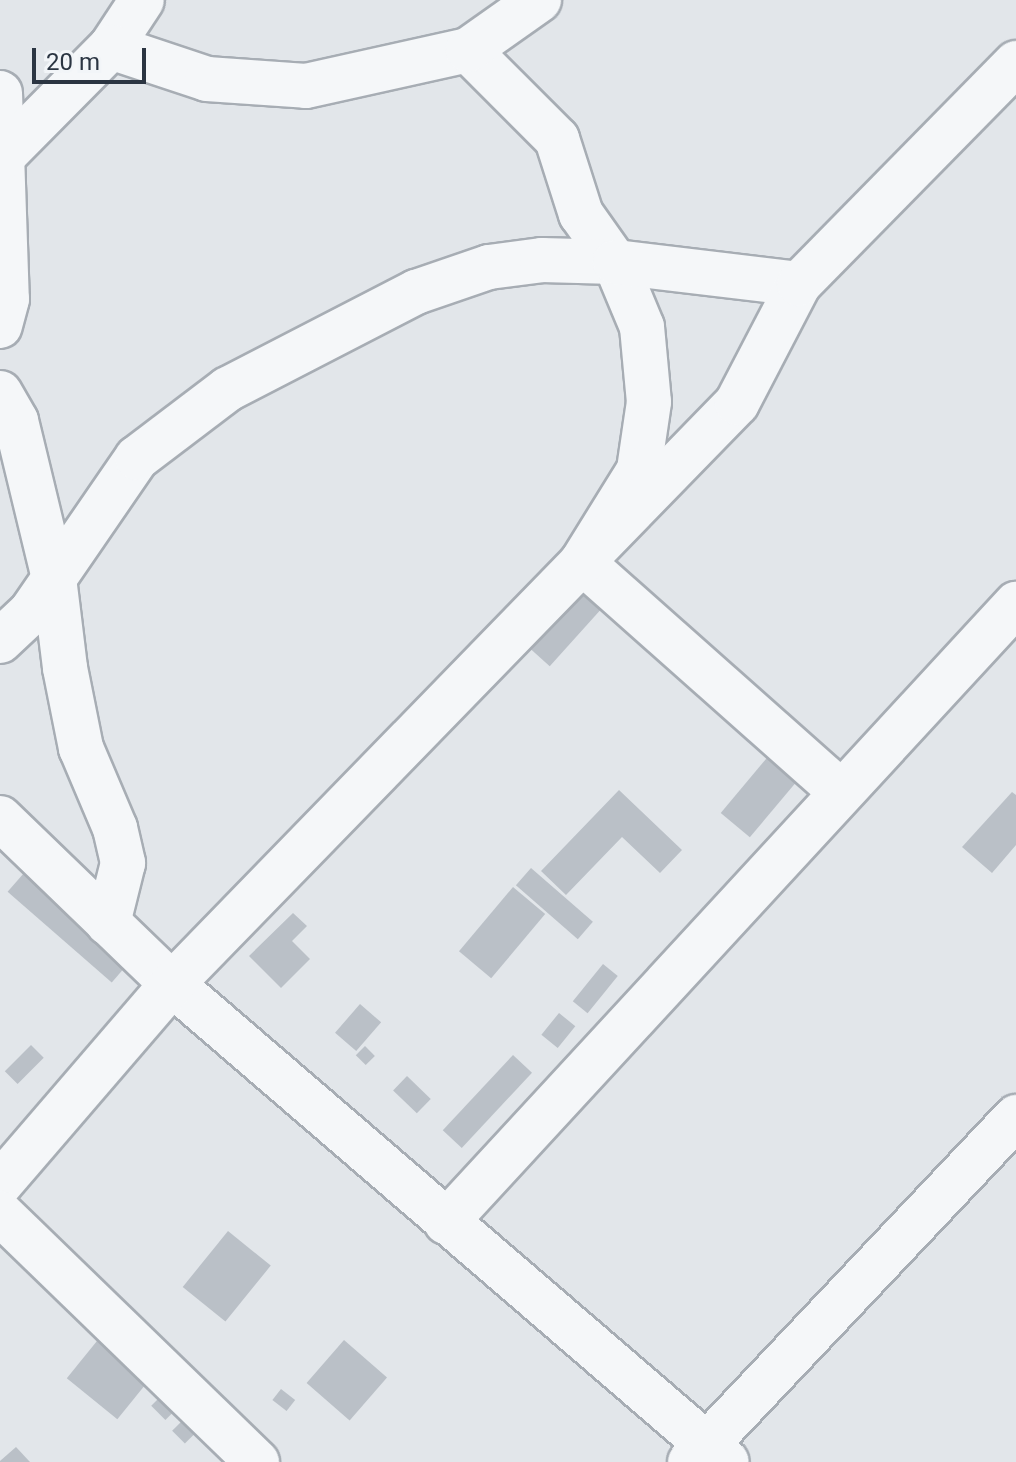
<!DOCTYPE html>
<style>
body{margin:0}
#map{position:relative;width:1016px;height:1462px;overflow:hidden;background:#e2e6ea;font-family:Roboto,sans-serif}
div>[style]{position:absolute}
.building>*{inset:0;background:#bac0c7;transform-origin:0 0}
.roads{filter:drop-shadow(2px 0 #a7adb4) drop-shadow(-2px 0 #a7adb4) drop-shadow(0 2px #a7adb4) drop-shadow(0 -2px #a7adb4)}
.minor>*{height:44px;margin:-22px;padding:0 22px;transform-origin:22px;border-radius:22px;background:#f5f7f9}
span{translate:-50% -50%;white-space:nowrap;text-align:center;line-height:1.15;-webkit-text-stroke:8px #f2f5f8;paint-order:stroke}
.scale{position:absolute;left:32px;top:48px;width:114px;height:36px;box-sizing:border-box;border:4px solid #2b3542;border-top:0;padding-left:10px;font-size:24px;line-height:28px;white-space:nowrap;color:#2b3542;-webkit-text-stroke:6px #f2f5f8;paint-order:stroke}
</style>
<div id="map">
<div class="building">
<div style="left:582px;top:593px;width:25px;height:76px;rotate:42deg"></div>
<div style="left:776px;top:747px;width:38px;height:86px;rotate:40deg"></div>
<div style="clip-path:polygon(619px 790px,682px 850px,660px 873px,622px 837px,566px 895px,541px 871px)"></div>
<div style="clip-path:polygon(1012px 792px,1016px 795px,1016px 845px,992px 873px,962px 847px)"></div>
<div style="left:531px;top:868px;width:82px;height:23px;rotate:41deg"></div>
<div style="left:24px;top:873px;width:138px;height:25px;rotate:41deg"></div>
<div style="left:513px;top:887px;width:42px;height:84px;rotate:40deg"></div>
<div style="clip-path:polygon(293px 913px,307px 926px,292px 941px,310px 959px,281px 988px,249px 956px)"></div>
<div style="left:603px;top:964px;width:19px;height:48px;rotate:39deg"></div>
<div style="left:360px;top:1004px;width:28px;height:38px;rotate:41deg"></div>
<div style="left:559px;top:1013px;width:21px;height:28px;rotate:39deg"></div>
<div style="left:31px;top:1045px;width:18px;height:37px;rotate:45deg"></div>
<div style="left:365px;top:1046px;width:14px;height:13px;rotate:45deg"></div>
<div style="left:513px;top:1055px;width:26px;height:103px;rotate:43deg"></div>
<div style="left:407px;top:1076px;width:33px;height:20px;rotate:44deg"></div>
<div style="left:228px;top:1231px;width:55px;height:72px;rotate:39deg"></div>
<div style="left:344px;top:1340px;width:57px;height:57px;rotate:41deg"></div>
<div style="left:97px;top:1341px;width:65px;height:48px;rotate:39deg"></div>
<div style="left:281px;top:1389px;width:18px;height:14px;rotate:38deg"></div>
<div style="left:159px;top:1398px;width:20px;height:11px;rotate:45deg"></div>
<div style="left:187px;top:1416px;width:18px;height:21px;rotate:45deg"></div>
<div style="clip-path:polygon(16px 1447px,30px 1462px,0 1462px,0 1461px)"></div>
</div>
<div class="roads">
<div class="minor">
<div style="left:111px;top:47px;width:56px;rotate:-56.6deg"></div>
<div style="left:468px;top:50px;width:126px;rotate:45deg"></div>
<div style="left:557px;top:139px;width:79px;rotate:72.3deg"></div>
<div style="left:581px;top:214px;width:59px;rotate:54.7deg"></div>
<div style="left:615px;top:262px;width:70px;rotate:67.4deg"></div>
<div style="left:642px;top:327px;width:75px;rotate:84.7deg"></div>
<div style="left:649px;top:402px;width:69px;rotate:98.4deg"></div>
<div style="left:639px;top:470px;width:108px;rotate:121.8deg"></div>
<div style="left:582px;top:562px;width:345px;rotate:41.6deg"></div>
<div style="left:0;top:93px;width:206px;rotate:88.1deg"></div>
<div style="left:7px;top:299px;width:28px;rotate:105deg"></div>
<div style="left:0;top:159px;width:158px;rotate:-45.3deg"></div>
<div style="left:111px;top:47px;width:101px;rotate:18.4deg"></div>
<div style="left:207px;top:79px;width:99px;rotate:4deg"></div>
<div style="left:306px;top:86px;width:166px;rotate:-12.5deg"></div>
<div style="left:468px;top:50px;width:87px;rotate:-35.2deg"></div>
<div style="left:0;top:393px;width:32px;rotate:60deg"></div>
<div style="left:16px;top:421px;width:162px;rotate:76.4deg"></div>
<div style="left:54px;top:578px;width:91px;rotate:83deg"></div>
<div style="left:65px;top:668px;width:82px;rotate:78.7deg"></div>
<div style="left:81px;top:748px;width:87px;rotate:67deg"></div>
<div style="left:115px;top:828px;width:36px;rotate:77deg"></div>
<div style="left:123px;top:863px;width:62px;rotate:104deg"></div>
<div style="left:0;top:641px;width:42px;rotate:-43.1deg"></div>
<div style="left:31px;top:612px;width:187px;rotate:-55.5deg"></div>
<div style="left:137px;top:458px;width:114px;rotate:-37.2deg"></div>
<div style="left:228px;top:389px;width:212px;rotate:-27.3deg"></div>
<div style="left:416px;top:292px;width:77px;rotate:-18.9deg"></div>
<div style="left:489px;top:267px;width:53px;rotate:-7.5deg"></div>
<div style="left:542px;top:260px;width:73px;rotate:1.6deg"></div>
<div style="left:615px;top:262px;width:185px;rotate:6.8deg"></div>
<div style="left:0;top:818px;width:239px;rotate:44deg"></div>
<div style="left:172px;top:984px;width:732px;rotate:40.74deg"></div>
<div style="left:0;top:1184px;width:264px;rotate:-49.3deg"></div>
<div style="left:172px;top:984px;width:810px;rotate:-45.8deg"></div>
<div style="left:737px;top:403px;width:134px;rotate:-62.5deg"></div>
<div style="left:799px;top:284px;width:310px;rotate:-45.5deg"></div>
<div style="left:0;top:1213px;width:358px;rotate:44.1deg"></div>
<div style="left:446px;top:1222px;width:841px;rotate:-47.31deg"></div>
<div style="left:690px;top:1462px;width:475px;rotate:-46.6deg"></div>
</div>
</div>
<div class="scale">20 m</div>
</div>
